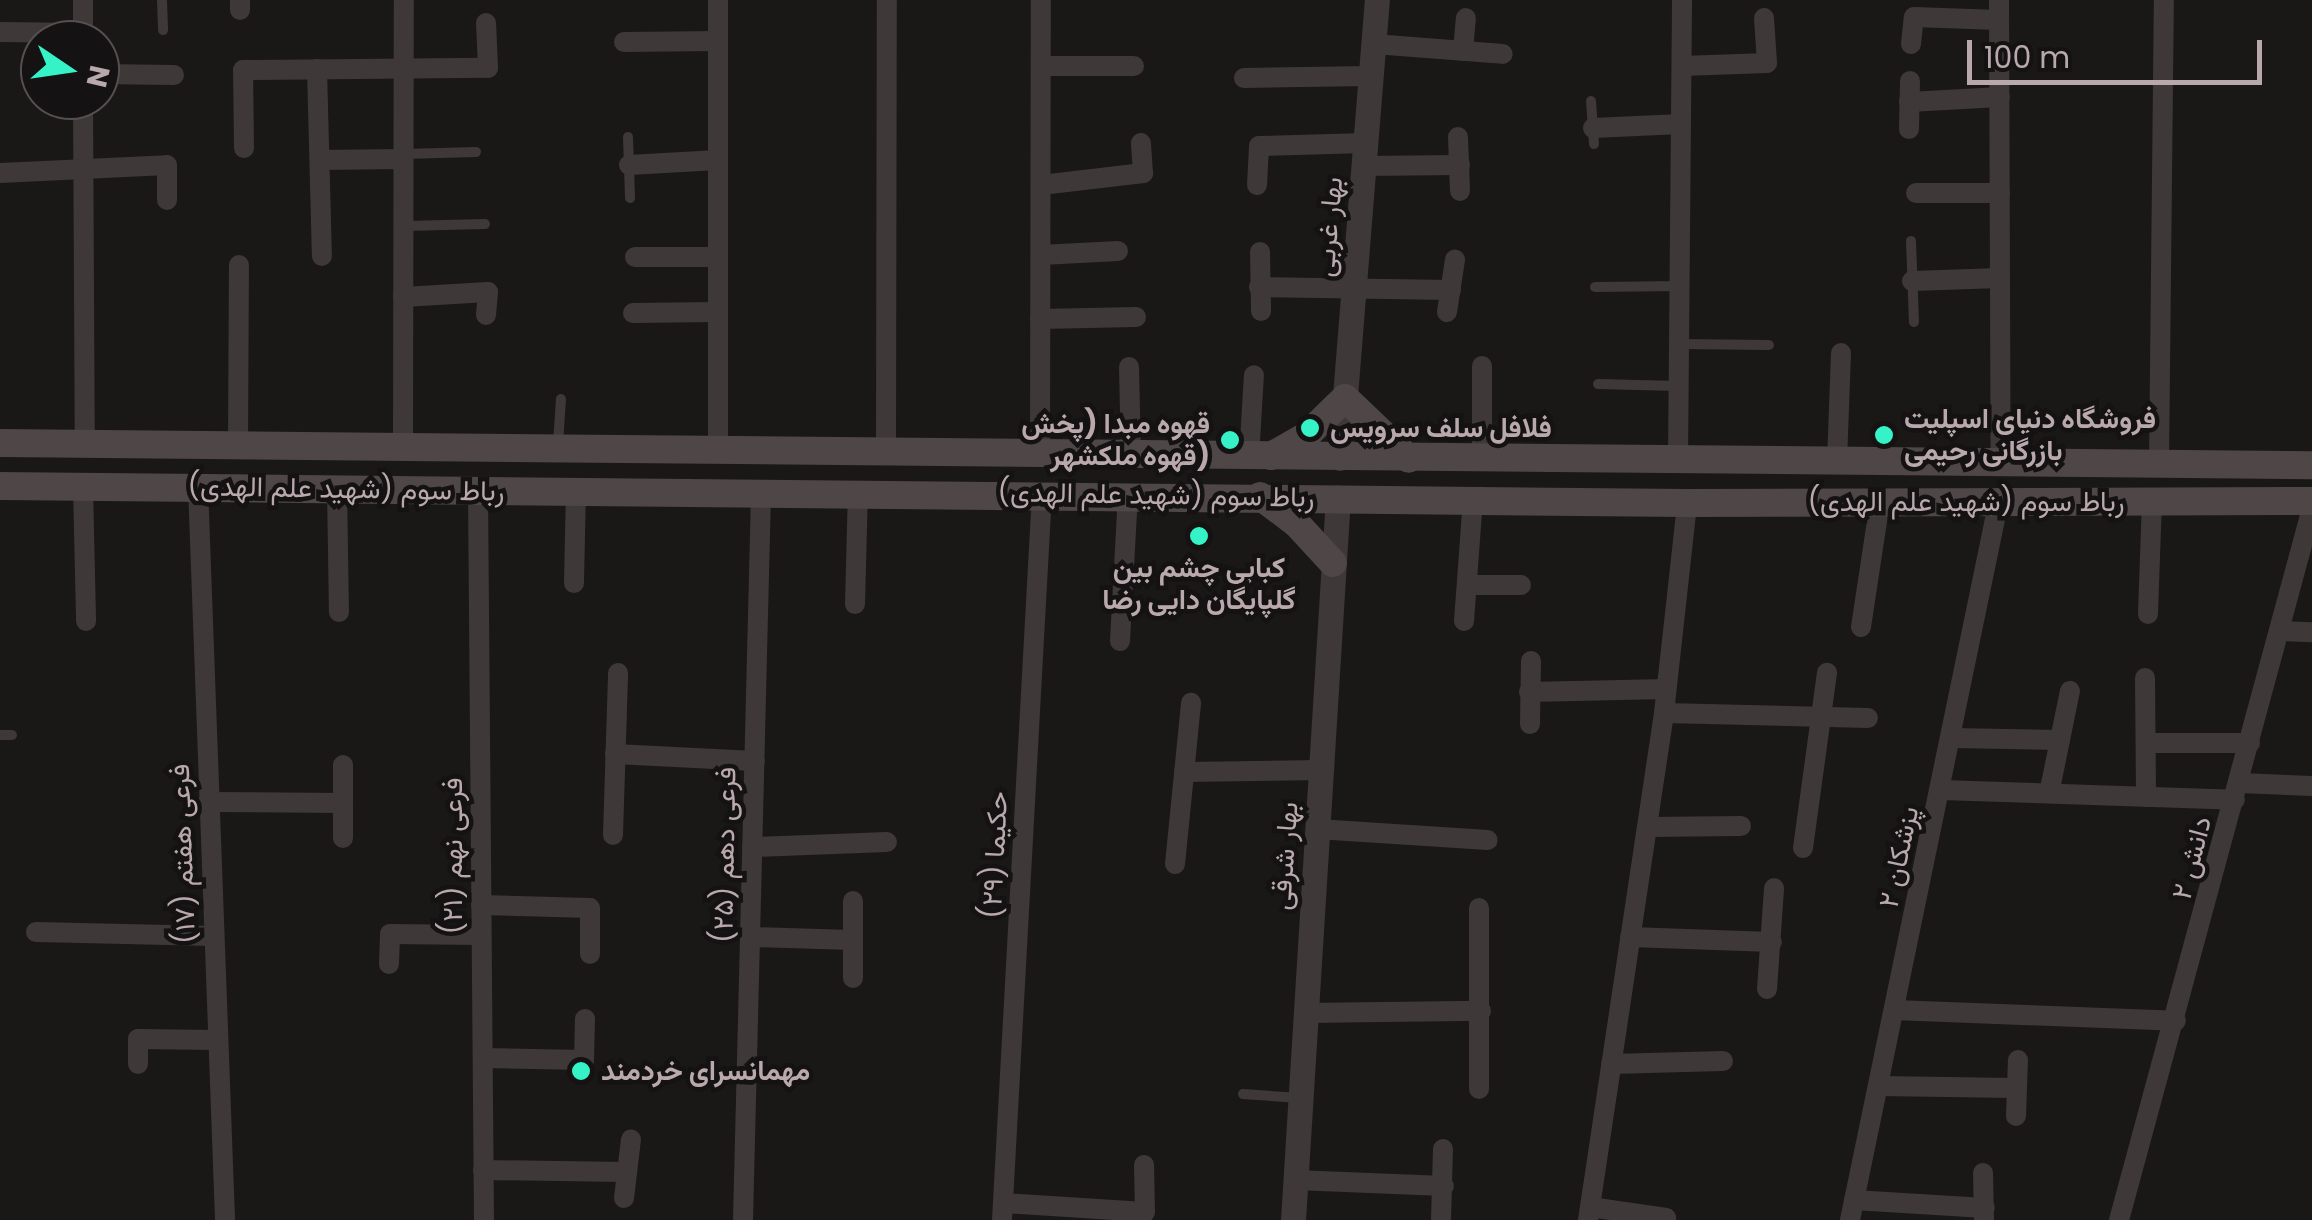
<!DOCTYPE html>
<meta charset="utf-8">
<style>
body{margin:0}
#map{position:relative;width:2312px;height:1220px;overflow:hidden;background:#191817;font-family:Poppins,Vazirmatn,sans-serif}
div>[style]{position:absolute}
.service>*{height:10px;margin:-5px;padding:0 5px;transform-origin:5px;border-radius:5px;background:#3e3839}
.minor>*{height:20px;margin:-10px;padding:0 10px;transform-origin:10px;border-radius:10px;background:#3e3839}
.tertiary>*{height:25px;margin:-12.5px;padding:0 12.5px;transform-origin:12.5px;border-radius:12.5px;background:#3e3839}
.secondary>*{height:28px;margin:-14px;padding:0 14px;transform-origin:14px;border-radius:14px;background:#4e4647}
.dots>*{width:28px;height:28px;translate:-50% -50%;box-sizing:border-box;border:5px solid #141212;border-radius:50%}
span{translate:-50% -50%;white-space:nowrap;text-align:center;line-height:1.15;-webkit-text-stroke:9px #141212;paint-order:stroke}
.street-label{font-size:28px;color:#b9a9ad}
.poi-label{font-size:28px;color:#b9a9ad;font-weight:700}
.left{translate:0 -50%;text-align:left}
.right{translate:-100% -50%;text-align:right}
.north{position:absolute;left:20px;top:20px;width:100px;height:100px;box-sizing:border-box;background:#141212;border:2px solid #564e50;border-radius:50%;rotate:103deg;font-size:28px;font-weight:700;line-height:40px;text-align:center;color:#b9a9ad}
.north::after{content:'';display:block;margin:auto;width:35px;height:45px;background:#36f3c7;clip-path:polygon(50% 0,100% 100%,50% 72%,0 100%)}
.scale{position:absolute;left:1967px;top:40px;width:295px;height:45px;box-sizing:border-box;border:5px solid #b9a9ad;border-top:0;padding-left:12px;font-size:30px;line-height:35px;white-space:nowrap;color:#b9a9ad;-webkit-text-stroke:8px #141212;paint-order:stroke}
</style>
<div id="map">
<div class="service">
<div style="left:162px;top:0;width:30px;rotate:88deg"></div>
<div style="left:1591px;top:101px;width:43px;rotate:86deg"></div>
<div style="left:628px;top:137px;width:61px;rotate:88.1deg"></div>
<div style="left:404px;top:154px;width:72px;rotate:-1.6deg"></div>
<div style="left:404px;top:226px;width:81px;rotate:-1.4deg"></div>
<div style="left:1911px;top:241px;width:81px;rotate:87.9deg"></div>
<div style="left:1595px;top:287px;width:85px;rotate:-0.7deg"></div>
<div style="left:1680px;top:344px;width:89px;rotate:0.6deg"></div>
<div style="left:1598px;top:384px;width:80px;rotate:1.4deg"></div>
<div style="left:558px;top:444px;width:45px;rotate:-86.2deg"></div>
<div style="left:0;top:735px;width:12px"></div>
<div style="left:1243px;top:1094px;width:57px;rotate:4deg"></div>
</div>
<div class="minor">
<div style="left:83px;top:0;width:40px;rotate:90deg"></div>
<div style="left:240px;top:0;width:10px;rotate:90deg"></div>
<div style="left:718px;top:0;width:452px;rotate:90deg"></div>
<div style="left:1999px;top:0;width:463px;rotate:89.8deg"></div>
<div style="left:0;top:32px;width:83px;rotate:0.7deg"></div>
<div style="left:624px;top:42px;width:94px;rotate:-0.6deg"></div>
<div style="left:1374px;top:44px;width:129px;rotate:4.4deg"></div>
<div style="left:1911px;top:44px;width:27px;rotate:-84deg"></div>
<div style="left:1914px;top:17px;width:85px;rotate:2deg"></div>
<div style="left:1463px;top:51px;width:33px;rotate:-85deg"></div>
<div style="left:1041px;top:66px;width:93px"></div>
<div style="left:1682px;top:66px;width:85px;rotate:-2deg"></div>
<div style="left:1767px;top:63px;width:45px;rotate:-93.8deg"></div>
<div style="left:317px;top:69px;width:187px;rotate:88.5deg"></div>
<div style="left:100px;top:74px;width:74px;rotate:0.8deg"></div>
<div style="left:1244px;top:78px;width:127px;rotate:-0.9deg"></div>
<div style="left:83px;top:100px;width:344px;rotate:89.7deg"></div>
<div style="left:1909px;top:102px;width:91px;rotate:-3.1deg"></div>
<div style="left:1593px;top:128px;width:88px;rotate:-2.6deg"></div>
<div style="left:1909px;top:129px;width:48px;rotate:-88.8deg"></div>
<div style="left:1458px;top:137px;width:54px;rotate:87.9deg"></div>
<div style="left:244px;top:148px;width:78px;rotate:-90.7deg"></div>
<div style="left:243px;top:70px;width:245px;rotate:-0.5deg"></div>
<div style="left:488px;top:68px;width:45px;rotate:-92.5deg"></div>
<div style="left:320px;top:160px;width:83px;rotate:-0.7deg"></div>
<div style="left:629px;top:165px;width:89px;rotate:-3.2deg"></div>
<div style="left:1364px;top:166px;width:96px;rotate:-0.6deg"></div>
<div style="left:0;top:173px;width:167px;rotate:-2.7deg"></div>
<div style="left:167px;top:165px;width:35px;rotate:90deg"></div>
<div style="left:1041px;top:185px;width:103px;rotate:-6.7deg"></div>
<div style="left:1143px;top:173px;width:30px;rotate:-94deg"></div>
<div style="left:1257px;top:185px;width:39px;rotate:-87deg"></div>
<div style="left:1259px;top:146px;width:106px;rotate:-1.6deg"></div>
<div style="left:1916px;top:193px;width:84px"></div>
<div style="left:1260px;top:252px;width:59px;rotate:89deg"></div>
<div style="left:1041px;top:255px;width:77px;rotate:-3deg"></div>
<div style="left:635px;top:257px;width:83px"></div>
<div style="left:1912px;top:281px;width:88px;rotate:-2deg"></div>
<div style="left:1259px;top:287px;width:192px;rotate:0.9deg"></div>
<div style="left:403px;top:297px;width:85px;rotate:-3.4deg"></div>
<div style="left:488px;top:292px;width:23px;rotate:95deg"></div>
<div style="left:1447px;top:312px;width:53px;rotate:-81.3deg"></div>
<div style="left:633px;top:313px;width:85px;rotate:-0.7deg"></div>
<div style="left:1040px;top:319px;width:96px;rotate:-1.2deg"></div>
<div style="left:1129px;top:367px;width:89px;rotate:88.7deg"></div>
<div style="left:238px;top:446px;width:181px;rotate:-89.7deg"></div>
<div style="left:403px;top:448px;width:448px;rotate:-89.9deg"></div>
<div style="left:886px;top:454px;width:454px;rotate:-89.9deg"></div>
<div style="left:1040px;top:455px;width:455px;rotate:-89.9deg"></div>
<div style="left:1249px;top:458px;width:83px;rotate:-86.6deg"></div>
<div style="left:1482px;top:460px;width:94px;rotate:-90deg"></div>
<div style="left:1678px;top:461px;width:461px;rotate:-89.5deg"></div>
<div style="left:1837px;top:462px;width:109px;rotate:-87.9deg"></div>
<div style="left:2159px;top:464px;width:464px;rotate:-89.4deg"></div>
<div style="left:83px;top:486px;width:135px;rotate:88.7deg"></div>
<div style="left:198px;top:486px;width:734px;rotate:87.89deg"></div>
<div style="left:337px;top:488px;width:124px;rotate:89.1deg"></div>
<div style="left:478px;top:491px;width:729px;rotate:89.53deg"></div>
<div style="left:574px;top:583px;width:92px;rotate:-88.8deg"></div>
<div style="left:1468px;top:585px;width:53px"></div>
<div style="left:855px;top:604px;width:111px;rotate:-88.5deg"></div>
<div style="left:2148px;top:614px;width:112px;rotate:-88deg"></div>
<div style="left:1464px;top:621px;width:123px;rotate:-85.8deg"></div>
<div style="left:1861px;top:627px;width:126px;rotate:-81.4deg"></div>
<div style="left:2279px;top:631px;width:33px;rotate:2deg"></div>
<div style="left:1120px;top:641px;width:147px;rotate:-86.9deg"></div>
<div style="left:2145px;top:678px;width:119px;rotate:89.5deg"></div>
<div style="left:1529px;top:692px;width:137px;rotate:-1.3deg"></div>
<div style="left:1664px;top:713px;width:204px;rotate:1.4deg"></div>
<div style="left:1530px;top:724px;width:63px;rotate:-89.1deg"></div>
<div style="left:1952px;top:738px;width:108px;rotate:1.1deg"></div>
<div style="left:2147px;top:743px;width:103px"></div>
<div style="left:615px;top:754px;width:140px;rotate:2.9deg"></div>
<div style="left:343px;top:765px;width:73px;rotate:90deg"></div>
<div style="left:1184px;top:772px;width:137px;rotate:-0.8deg"></div>
<div style="left:2240px;top:783px;width:72px;rotate:2.4deg"></div>
<div style="left:2051px;top:784px;width:95px;rotate:-78.5deg"></div>
<div style="left:1941px;top:790px;width:294px;rotate:1.9deg"></div>
<div style="left:208px;top:802px;width:135px;rotate:0.4deg"></div>
<div style="left:1647px;top:827px;width:94px;rotate:-0.6deg"></div>
<div style="left:1317px;top:829px;width:171px;rotate:3.7deg"></div>
<div style="left:613px;top:835px;width:162px;rotate:-88.2deg"></div>
<div style="left:752px;top:847px;width:135px;rotate:-2.1deg"></div>
<div style="left:1803px;top:848px;width:177px;rotate:-82.2deg"></div>
<div style="left:1175px;top:864px;width:162px;rotate:-84.3deg"></div>
<div style="left:853px;top:901px;width:77px;rotate:90deg"></div>
<div style="left:481px;top:905px;width:109px;rotate:1.6deg"></div>
<div style="left:590px;top:908px;width:46px;rotate:90deg"></div>
<div style="left:36px;top:932px;width:177px;rotate:1.3deg"></div>
<div style="left:750px;top:937px;width:103px;rotate:1.7deg"></div>
<div style="left:1630px;top:937px;width:142px;rotate:2deg"></div>
<div style="left:389px;top:964px;width:30px;rotate:-88deg"></div>
<div style="left:390px;top:934px;width:91px;rotate:0.6deg"></div>
<div style="left:1767px;top:989px;width:101px;rotate:-86deg"></div>
<div style="left:1894px;top:1010px;width:282px;rotate:2.2deg"></div>
<div style="left:1306px;top:1013px;width:175px;rotate:-0.7deg"></div>
<div style="left:483px;top:1058px;width:101px;rotate:1.1deg"></div>
<div style="left:584px;top:1060px;width:41px;rotate:-88.6deg"></div>
<div style="left:138px;top:1064px;width:25px;rotate:-90deg"></div>
<div style="left:138px;top:1039px;width:78px;rotate:0.7deg"></div>
<div style="left:1611px;top:1064px;width:112px;rotate:-1.5deg"></div>
<div style="left:1879px;top:1086px;width:135px;rotate:0.8deg"></div>
<div style="left:1479px;top:1089px;width:181px;rotate:-90deg"></div>
<div style="left:2016px;top:1116px;width:56px;rotate:-88deg"></div>
<div style="left:483px;top:1170px;width:144px;rotate:0.8deg"></div>
<div style="left:1983px;top:1173px;width:47px;rotate:88.8deg"></div>
<div style="left:1295px;top:1180px;width:149px;rotate:2.3deg"></div>
<div style="left:624px;top:1198px;width:59px;rotate:-83.2deg"></div>
<div style="left:1854px;top:1200px;width:131px;rotate:3.5deg"></div>
<div style="left:1003px;top:1203px;width:142px;rotate:3.6deg"></div>
<div style="left:1145px;top:1212px;width:47px;rotate:-91.2deg"></div>
<div style="left:1590px;top:1207px;width:77px;rotate:8.2deg"></div>
<div style="left:743px;top:1220px;width:728px;rotate:-88.58deg"></div>
<div style="left:1002px;top:1220px;width:727px;rotate:-86.85deg"></div>
<div style="left:1441px;top:1220px;width:71px;rotate:-88.4deg"></div>
<div style="left:1588px;top:1220px;width:513px;rotate:-81.47deg"></div>
<div style="left:1664px;top:713px;width:211px;rotate:-83.7deg"></div>
<div style="left:1850px;top:1220px;width:730px;rotate:-78.31deg"></div>
<div style="left:2119px;top:1220px;width:738px;rotate:-74.83deg"></div>
</div>
<div class="tertiary">
<div style="left:1340px;top:458px;width:459px;rotate:-85.4deg"></div>
<div style="left:1293px;top:1220px;width:724px;rotate:-86.44deg"></div>
</div>
<div class="secondary">
<div style="left:0;top:443px;width:2312px;rotate:0.55deg"></div>
<div style="left:1271px;top:456px;width:40px;rotate:-29.7deg"></div>
<div style="left:1306px;top:436px;width:54px;rotate:-44.3deg"></div>
<div style="left:1345px;top:398px;width:88px;rotate:43.6deg"></div>
<div style="left:0;top:486px;width:1687px;rotate:0.58deg"></div>
<div style="left:1687px;top:503px;width:625px;rotate:-0.18deg"></div>
<div style="left:1260px;top:496px;width:46px;rotate:37.1deg"></div>
<div style="left:1297px;top:524px;width:53px;rotate:47.3deg"></div>
</div>
<div class="dots">
<div style="left:1310px;top:428px;background:#36f3c7"></div>
<div style="left:1884px;top:435px;background:#36f3c7"></div>
<div style="left:1230px;top:440px;background:#36f3c7"></div>
<div style="left:1199px;top:536px;background:#36f3c7"></div>
<div style="left:581px;top:1071px;background:#36f3c7"></div>
</div>
<div class="street-label">
<span style="left:1329px;top:227px;rotate:-85deg">بهار غربی</span>
<span style="left:346px;top:489px;rotate:1deg">رباط سوم (شهید علم الهدی)</span>
<span style="left:1156px;top:495px;rotate:1deg">رباط سوم (شهید علم الهدی)</span>
<span style="left:1966px;top:502px">رباط سوم (شهید علم الهدی)</span>
<span style="left:183px;top:854px;rotate:-92deg">فرعی هفتم (۱۷)</span>
<span style="left:725px;top:855px;rotate:-89deg">فرعی دهم (۲۵)</span>
<span style="left:995px;top:855px;rotate:-87deg">حکیما (۲۹)</span>
<span style="left:453px;top:856px;rotate:-90deg">فرعی نهم (۲۱)</span>
<span style="left:1285px;top:856px;rotate:-86deg">بهار شرقی</span>
<span style="left:1899px;top:857px;rotate:-78deg">پزشکان ۲</span>
<span style="left:2192px;top:858px;rotate:-75deg">دانش ۲</span>
</div>
<div class="poi-label">
<span class="left" style="left:1904px;top:435px">فروشگاه دنیای اسپلیت<br>بازرگانی رحیمی</span>
<span class="right" style="left:1210px;top:440px">قهوه مبدا (پخش<br>قهوه ملکشهر)</span>
<span class="left" style="left:1330px;top:428px">فلافل سلف سرویس</span>
<span style="left:1199px;top:584px">کبابی چشم بین<br>گلپایگان دایی رضا</span>
<span class="left" style="left:601px;top:1071px">مهمانسرای خردمند</span>
</div>
<div class="north">N</div>
<div class="scale">100 m</div>
</div>
